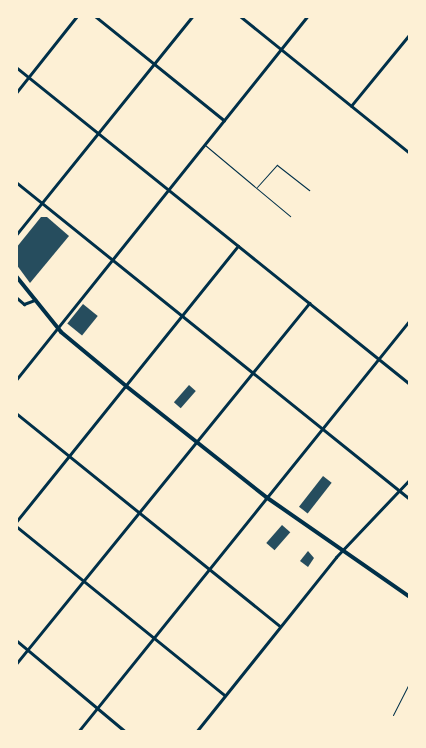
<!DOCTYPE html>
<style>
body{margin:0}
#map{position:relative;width:426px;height:748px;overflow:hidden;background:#fdf0d5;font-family:Commissioner,sans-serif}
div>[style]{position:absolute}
.building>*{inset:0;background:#264d5e;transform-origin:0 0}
.service>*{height:1px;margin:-0.5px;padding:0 0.5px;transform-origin:0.5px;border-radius:0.5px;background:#003049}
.minor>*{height:2.5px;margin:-1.25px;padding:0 1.25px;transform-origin:1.25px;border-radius:1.25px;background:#003049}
.tertiary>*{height:3px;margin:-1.5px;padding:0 1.5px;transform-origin:1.5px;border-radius:1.5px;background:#003049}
.secondary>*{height:4px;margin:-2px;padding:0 2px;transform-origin:2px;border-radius:2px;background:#003049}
span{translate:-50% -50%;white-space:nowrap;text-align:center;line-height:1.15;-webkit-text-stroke:4.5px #fdf0d5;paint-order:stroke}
.frame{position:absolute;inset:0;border:18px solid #fdf0d5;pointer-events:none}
</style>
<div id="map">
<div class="building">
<div style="clip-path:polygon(41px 217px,47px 217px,69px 236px,30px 283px,16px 264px,16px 248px)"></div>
<div style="left:83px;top:304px;width:19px;height:25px;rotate:39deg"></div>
<div style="left:189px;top:385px;width:9px;height:23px;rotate:41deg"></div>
<div style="left:323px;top:476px;width:11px;height:39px;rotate:38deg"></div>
<div style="left:282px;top:525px;width:11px;height:24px;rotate:41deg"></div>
<div style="clip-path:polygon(308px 551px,314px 558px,308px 567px,300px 561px)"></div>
</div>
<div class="service">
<div style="left:205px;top:145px;width:111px;rotate:39.9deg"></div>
<div style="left:257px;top:187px;width:30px;rotate:-48deg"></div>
<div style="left:277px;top:165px;width:41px;rotate:38deg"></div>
<div style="left:393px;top:715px;width:37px;rotate:-63deg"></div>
</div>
<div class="minor">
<div style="left:95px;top:16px;width:166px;rotate:38.9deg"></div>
<div style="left:240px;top:16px;width:218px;rotate:38.9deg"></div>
<div style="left:16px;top:67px;width:506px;rotate:38.82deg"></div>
<div style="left:16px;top:93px;width:98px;rotate:-51.6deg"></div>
<div style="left:351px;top:106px;width:93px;rotate:-50.7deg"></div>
<div style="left:16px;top:182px;width:506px;rotate:38.82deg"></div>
<div style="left:16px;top:235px;width:282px;rotate:-51.1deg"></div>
<div style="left:16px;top:297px;width:11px;rotate:41deg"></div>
<div style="left:24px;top:304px;width:12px;rotate:-20deg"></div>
<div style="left:16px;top:380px;width:467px;rotate:-51.3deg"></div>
<div style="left:16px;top:413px;width:339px;rotate:38.9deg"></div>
<div style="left:16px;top:522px;width:354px;rotate:-51.2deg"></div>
<div style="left:16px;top:526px;width:269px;rotate:39deg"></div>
<div style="left:16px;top:640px;width:143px;rotate:39.9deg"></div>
<div style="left:16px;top:664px;width:465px;rotate:-50.9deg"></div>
<div style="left:78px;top:732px;width:529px;rotate:-51.14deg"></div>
</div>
<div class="tertiary">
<div style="left:196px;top:732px;width:224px;rotate:-51.3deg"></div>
<div style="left:336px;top:557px;width:108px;rotate:-46.5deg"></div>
</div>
<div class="secondary">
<div style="left:16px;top:276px;width:72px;rotate:51.2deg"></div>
<div style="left:61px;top:332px;width:85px;rotate:39.7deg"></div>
<div style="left:126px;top:386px;width:179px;rotate:38.4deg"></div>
<div style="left:266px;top:497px;width:175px;rotate:34.8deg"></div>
</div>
<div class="frame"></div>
</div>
